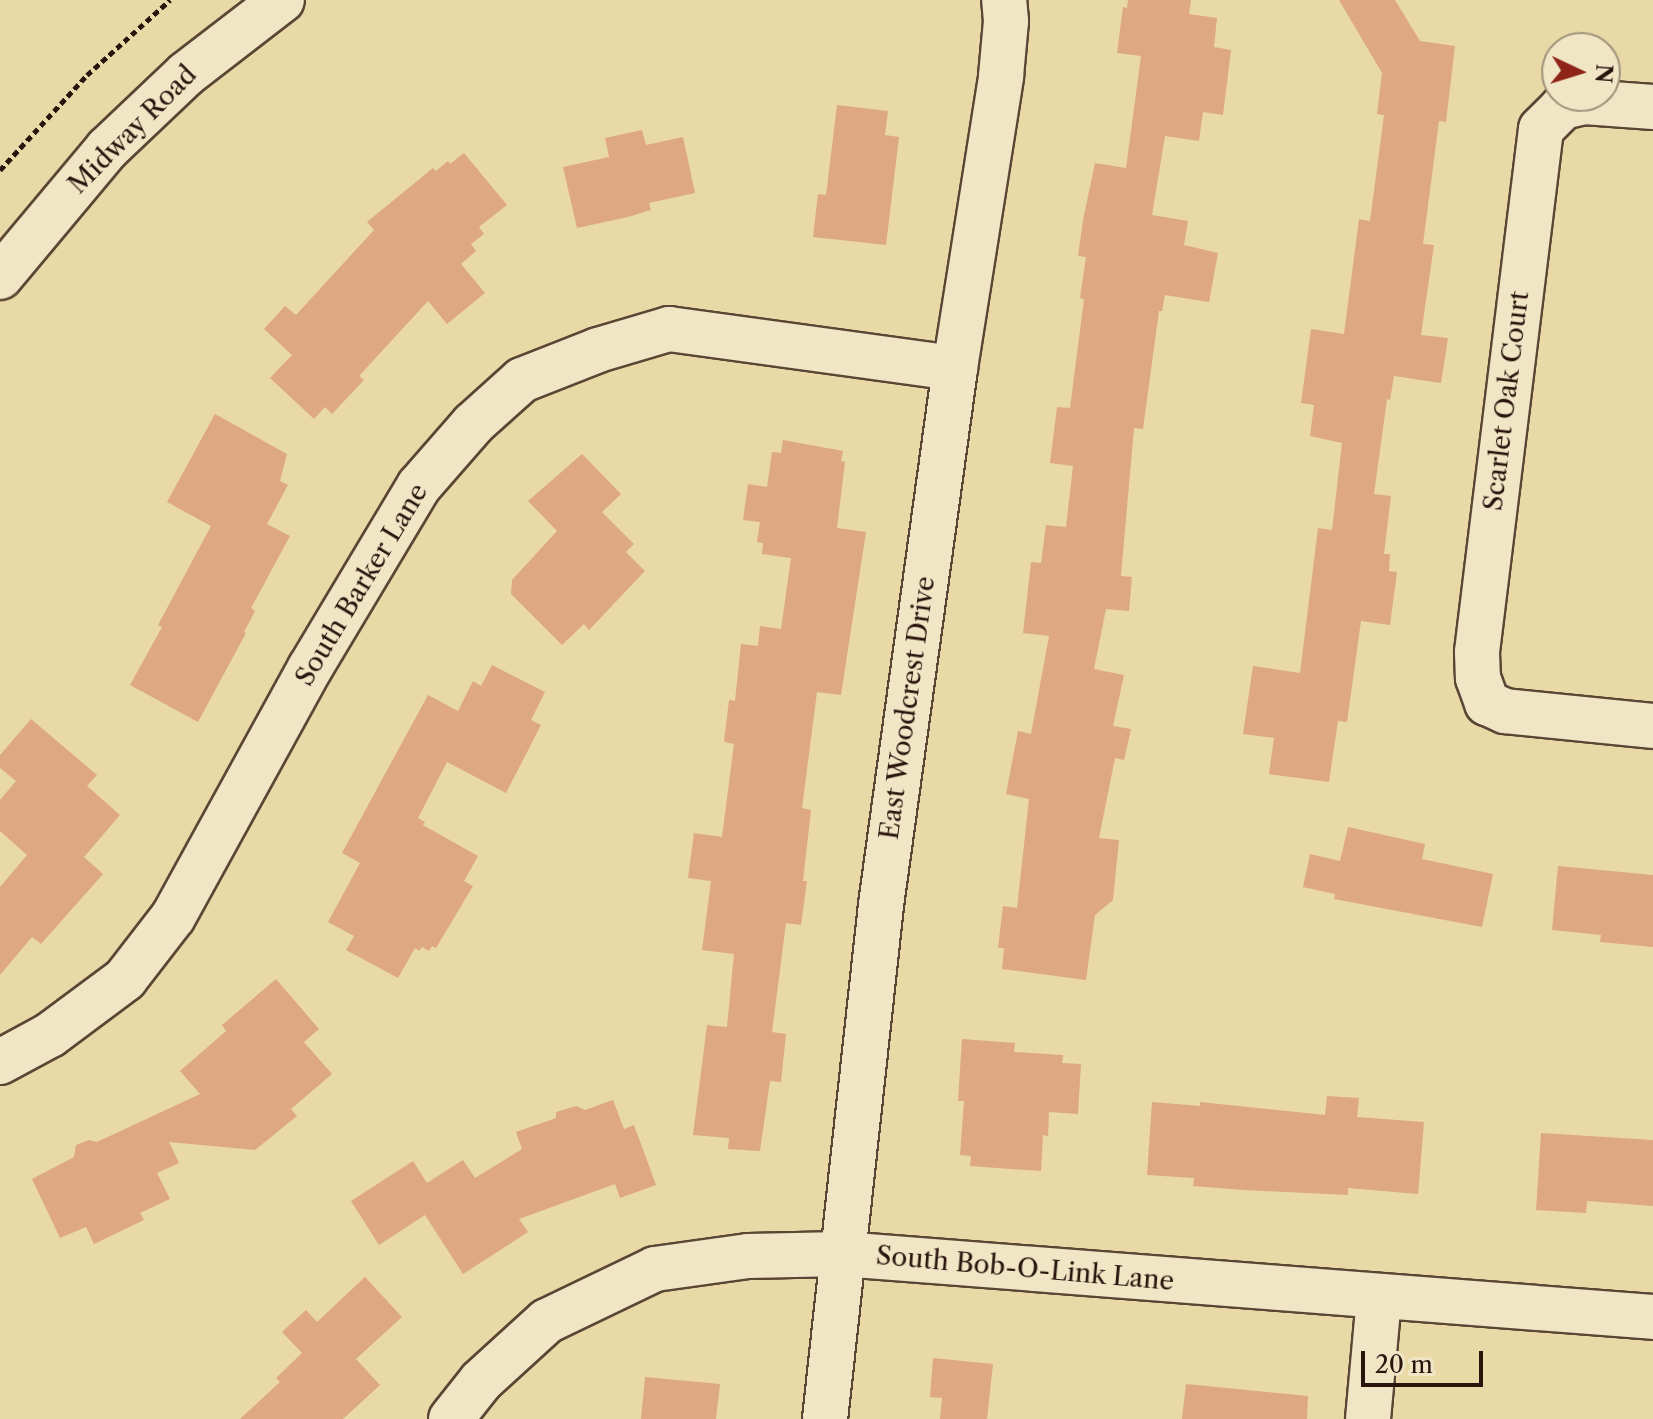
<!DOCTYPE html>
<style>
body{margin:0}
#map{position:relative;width:1653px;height:1419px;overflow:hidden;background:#e8d9a6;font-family:"Libre Caslon Text",serif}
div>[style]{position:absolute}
.building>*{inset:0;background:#dea883}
.path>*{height:5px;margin-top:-2.5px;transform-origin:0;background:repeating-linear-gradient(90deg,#2a150e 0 6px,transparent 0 10px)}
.roads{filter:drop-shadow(2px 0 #5a4634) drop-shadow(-2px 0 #5a4634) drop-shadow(0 2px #5a4634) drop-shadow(0 -2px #5a4634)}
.street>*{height:44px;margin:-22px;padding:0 22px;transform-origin:22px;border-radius:22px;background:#f0e6c5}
.secondary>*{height:44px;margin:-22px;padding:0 22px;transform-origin:22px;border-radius:22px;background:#f0e6c5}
span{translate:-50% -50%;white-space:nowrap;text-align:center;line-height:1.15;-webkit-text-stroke:6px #f0e6c5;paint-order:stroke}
.street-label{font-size:26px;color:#2a150e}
.north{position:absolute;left:1541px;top:32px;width:80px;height:80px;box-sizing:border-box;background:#f0e6c5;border:2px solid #a1927c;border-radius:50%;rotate:94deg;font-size:22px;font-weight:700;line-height:32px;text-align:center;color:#2a150e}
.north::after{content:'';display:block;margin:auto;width:28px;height:36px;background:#8f2418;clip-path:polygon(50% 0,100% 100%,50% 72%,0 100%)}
.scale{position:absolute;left:1361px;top:1351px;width:122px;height:36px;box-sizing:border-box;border:4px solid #2a150e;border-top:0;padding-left:10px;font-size:24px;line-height:28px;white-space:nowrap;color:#2a150e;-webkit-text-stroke:6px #f0e6c5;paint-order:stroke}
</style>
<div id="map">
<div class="building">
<div style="clip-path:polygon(1128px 0,1191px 0,1189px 14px,1217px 18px,1214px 47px,1231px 50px,1223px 115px,1203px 112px,1199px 141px,1165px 136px,1152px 215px,1188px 221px,1184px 245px,1218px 253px,1209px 302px,1165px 295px,1162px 311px,1159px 311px,1143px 429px,1134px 428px,1121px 576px,1132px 577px,1129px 611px,1106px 609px,1094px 669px,1124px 675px,1113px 726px,1131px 729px,1124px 760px,1115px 758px,1099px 838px,1119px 840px,1113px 900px,1095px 915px,1086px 980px,1002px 969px,1004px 948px,998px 948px,1003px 906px,1017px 908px,1029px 799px,1006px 794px,1018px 731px,1031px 734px,1049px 636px,1023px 633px,1031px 562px,1041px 563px,1046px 525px,1066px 527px,1073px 466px,1050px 463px,1057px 407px,1070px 408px,1084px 299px,1080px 298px,1086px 257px,1078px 256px,1083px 220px,1095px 163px,1126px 168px,1141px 56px,1117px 53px,1123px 7px,1127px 8px)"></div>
<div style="clip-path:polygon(1339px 0,1395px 0,1420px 41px,1455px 46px,1446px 122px,1439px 121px,1423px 244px,1434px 245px,1421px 335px,1448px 338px,1441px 383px,1394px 376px,1390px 400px,1387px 399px,1374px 494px,1391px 496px,1384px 554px,1390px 554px,1389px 571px,1397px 572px,1390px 625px,1361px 621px,1347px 722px,1338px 721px,1329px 782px,1269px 774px,1274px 738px,1243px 734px,1253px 666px,1300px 673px,1318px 528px,1332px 530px,1342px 443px,1310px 436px,1314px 405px,1301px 403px,1311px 329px,1344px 334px,1359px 219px,1370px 221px,1384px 115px,1377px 114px,1382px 73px)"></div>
<div style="clip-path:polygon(837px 105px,888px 111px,885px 135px,899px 137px,886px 245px,813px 237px,818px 194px,826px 195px)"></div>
<div style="clip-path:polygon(642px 130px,646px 145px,683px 137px,695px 193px,649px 203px,651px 210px,628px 217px,577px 228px,563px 167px,609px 157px,605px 138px)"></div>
<div style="clip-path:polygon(464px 153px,507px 205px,479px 227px,484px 234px,471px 244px,476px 251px,461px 264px,485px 293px,447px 324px,428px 301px,359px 376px,364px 380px,332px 414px,325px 407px,314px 419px,270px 378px,292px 355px,264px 329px,285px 306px,296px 315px,374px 230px,367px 222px,433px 168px,436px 171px,448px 161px,450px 164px)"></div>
<div style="clip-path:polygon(215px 414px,287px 454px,280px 481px,288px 485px,267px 524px,290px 536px,251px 608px,255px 611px,244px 632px,246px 633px,198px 722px,130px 685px,162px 627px,158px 625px,211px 526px,167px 502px)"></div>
<div style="clip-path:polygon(783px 440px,843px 451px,841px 461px,845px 462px,837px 528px,866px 532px,841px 695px,817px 692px,802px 808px,811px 810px,803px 881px,807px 881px,801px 925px,786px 923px,772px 1032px,786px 1034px,781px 1082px,770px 1081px,760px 1151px,728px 1149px,729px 1138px,693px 1135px,707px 1025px,727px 1027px,734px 954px,702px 950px,711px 881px,688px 878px,694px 833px,722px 837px,734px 744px,724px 742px,729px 700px,735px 701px,741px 644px,758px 646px,760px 626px,781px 629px,791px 558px,762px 554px,763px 543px,757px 542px,760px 522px,743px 520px,748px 484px,767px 487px,772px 452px,781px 453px)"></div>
<div style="clip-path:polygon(582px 454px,621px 494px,602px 512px,634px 544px,626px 552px,645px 571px,589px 630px,584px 624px,562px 645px,511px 594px,512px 580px,557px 531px,528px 501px)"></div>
<div style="clip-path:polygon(492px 665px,545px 692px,531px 720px,541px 725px,506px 793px,447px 762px,418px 818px,425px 822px,423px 825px,478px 856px,464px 881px,473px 886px,436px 948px,432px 946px,429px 951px,422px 947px,419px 951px,415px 948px,398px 978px,346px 950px,354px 936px,328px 922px,360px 863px,342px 853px,428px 695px,458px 711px,473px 681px,481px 686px)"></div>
<div style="clip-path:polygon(31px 719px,97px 775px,87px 786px,120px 815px,84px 857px,103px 874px,41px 944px,32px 937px,0 975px,0 887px,27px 855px,0 831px,0 800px,16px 781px,0 768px,0 755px)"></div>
<div style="clip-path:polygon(1348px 827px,1425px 844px,1422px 859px,1493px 874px,1482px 927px,1334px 899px,1335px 894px,1303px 887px,1310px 854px,1340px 861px)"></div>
<div style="clip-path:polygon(1558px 866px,1653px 875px,1653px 947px,1600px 942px,1601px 935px,1552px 930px)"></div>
<div style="clip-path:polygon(276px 979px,319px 1029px,304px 1042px,332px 1074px,291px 1109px,297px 1116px,255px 1150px,169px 1142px,179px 1163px,157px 1173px,170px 1199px,140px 1213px,144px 1220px,94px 1244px,86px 1227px,60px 1238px,32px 1179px,74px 1157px,76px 1145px,89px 1140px,97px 1142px,200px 1094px,180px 1071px,226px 1031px,222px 1025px)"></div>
<div style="clip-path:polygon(962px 1039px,1015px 1043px,1014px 1052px,1063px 1055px,1062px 1063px,1081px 1064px,1078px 1114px,1049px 1112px,1048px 1136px,1043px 1135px,1041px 1171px,970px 1166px,971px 1156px,960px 1155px,964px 1101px,958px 1101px)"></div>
<div style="clip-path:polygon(1327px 1096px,1359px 1098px,1357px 1117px,1424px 1122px,1418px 1194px,1348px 1188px,1348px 1195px,1243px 1190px,1193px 1186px,1194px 1178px,1147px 1175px,1152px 1102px,1200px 1106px,1200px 1102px,1325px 1115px)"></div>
<div style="clip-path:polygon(613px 1100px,624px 1129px,634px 1125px,656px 1185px,620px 1198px,615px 1184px,519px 1219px,528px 1232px,463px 1274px,425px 1215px,379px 1245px,351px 1201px,413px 1161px,427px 1183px,463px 1160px,475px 1178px,522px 1149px,516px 1132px,556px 1118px,556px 1112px,576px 1106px,585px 1110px)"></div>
<div style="clip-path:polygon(1541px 1133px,1653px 1140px,1653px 1206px,1587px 1201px,1586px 1213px,1536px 1210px)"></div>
<div style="clip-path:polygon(365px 1277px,402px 1317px,356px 1359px,380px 1385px,343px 1419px,240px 1419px,280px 1382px,276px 1378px,302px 1353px,282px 1332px,306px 1310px,317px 1322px)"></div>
<div style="clip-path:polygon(933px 1358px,993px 1364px,987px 1419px,940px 1419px,942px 1398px,930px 1397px)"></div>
<div style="clip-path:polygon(645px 1377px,720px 1384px,716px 1419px,641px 1419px)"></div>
<div style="clip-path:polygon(1186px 1384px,1308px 1396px,1307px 1419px,1182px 1419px)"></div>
</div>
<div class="path">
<div style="left:0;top:170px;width:129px;rotate:-47.5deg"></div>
<div style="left:87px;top:75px;width:112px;rotate:-42.1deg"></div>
</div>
<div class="roads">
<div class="street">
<div style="left:1653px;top:107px;width:69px;rotate:-175.9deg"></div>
<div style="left:1584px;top:102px;width:22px;rotate:167deg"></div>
<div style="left:1563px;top:107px;width:31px;rotate:135deg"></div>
<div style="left:1541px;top:129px;width:527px;rotate:96.98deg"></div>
<div style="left:1477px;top:652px;width:26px;rotate:88deg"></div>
<div style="left:1478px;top:678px;width:27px;rotate:70deg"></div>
<div style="left:1487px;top:703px;width:20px;rotate:24deg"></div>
<div style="left:1505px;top:711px;width:149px;rotate:5.8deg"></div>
<div style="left:0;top:1062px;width:57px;rotate:-28.4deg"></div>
<div style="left:50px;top:1035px;width:94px;rotate:-36.7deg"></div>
<div style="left:125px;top:979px;width:78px;rotate:-52.3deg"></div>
<div style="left:173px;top:917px;width:284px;rotate:-61.2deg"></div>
<div style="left:310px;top:668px;width:212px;rotate:-59.1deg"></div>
<div style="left:419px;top:486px;width:82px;rotate:-48.9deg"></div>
<div style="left:473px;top:424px;width:66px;rotate:-41.9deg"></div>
<div style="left:522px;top:380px;width:82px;rotate:-21.5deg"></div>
<div style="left:598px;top:350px;width:74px;rotate:-16.5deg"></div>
<div style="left:669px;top:329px;width:289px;rotate:7.8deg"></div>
<div style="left:451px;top:1419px;width:48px;rotate:-51.7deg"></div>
<div style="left:481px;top:1381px;width:89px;rotate:-42.3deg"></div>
<div style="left:547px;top:1321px;width:120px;rotate:-25.7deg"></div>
<div style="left:655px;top:1269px;width:94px;rotate:-8deg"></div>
<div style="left:748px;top:1256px;width:94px;rotate:-1.2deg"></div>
<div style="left:842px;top:1254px;width:813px;rotate:4.44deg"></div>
<div style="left:825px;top:1419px;width:517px;rotate:-83.78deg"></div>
<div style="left:881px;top:905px;width:542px;rotate:-82.15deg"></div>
<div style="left:955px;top:368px;width:296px;rotate:-81deg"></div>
<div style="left:1001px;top:76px;width:55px;rotate:-84.8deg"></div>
<div style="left:1006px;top:21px;width:21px;rotate:-95deg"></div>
<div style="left:1368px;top:1419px;width:122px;rotate:-84.8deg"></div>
</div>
<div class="secondary">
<div style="left:0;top:277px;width:167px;rotate:-50.1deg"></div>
<div style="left:107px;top:149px;width:109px;rotate:-43.5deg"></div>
<div style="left:186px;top:74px;width:121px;rotate:-37.6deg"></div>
</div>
</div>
<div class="street-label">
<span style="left:133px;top:130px;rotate:-45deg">Midway Road</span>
<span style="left:1507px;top:401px;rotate:-83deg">Scarlet Oak Court</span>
<span style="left:362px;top:585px;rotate:-59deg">South Barker Lane</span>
<span style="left:908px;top:708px;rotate:-82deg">East Woodcrest Drive</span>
<span style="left:1025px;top:1269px;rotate:5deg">South Bob-O-Link Lane</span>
</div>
<div class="north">N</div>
<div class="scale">20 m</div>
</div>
